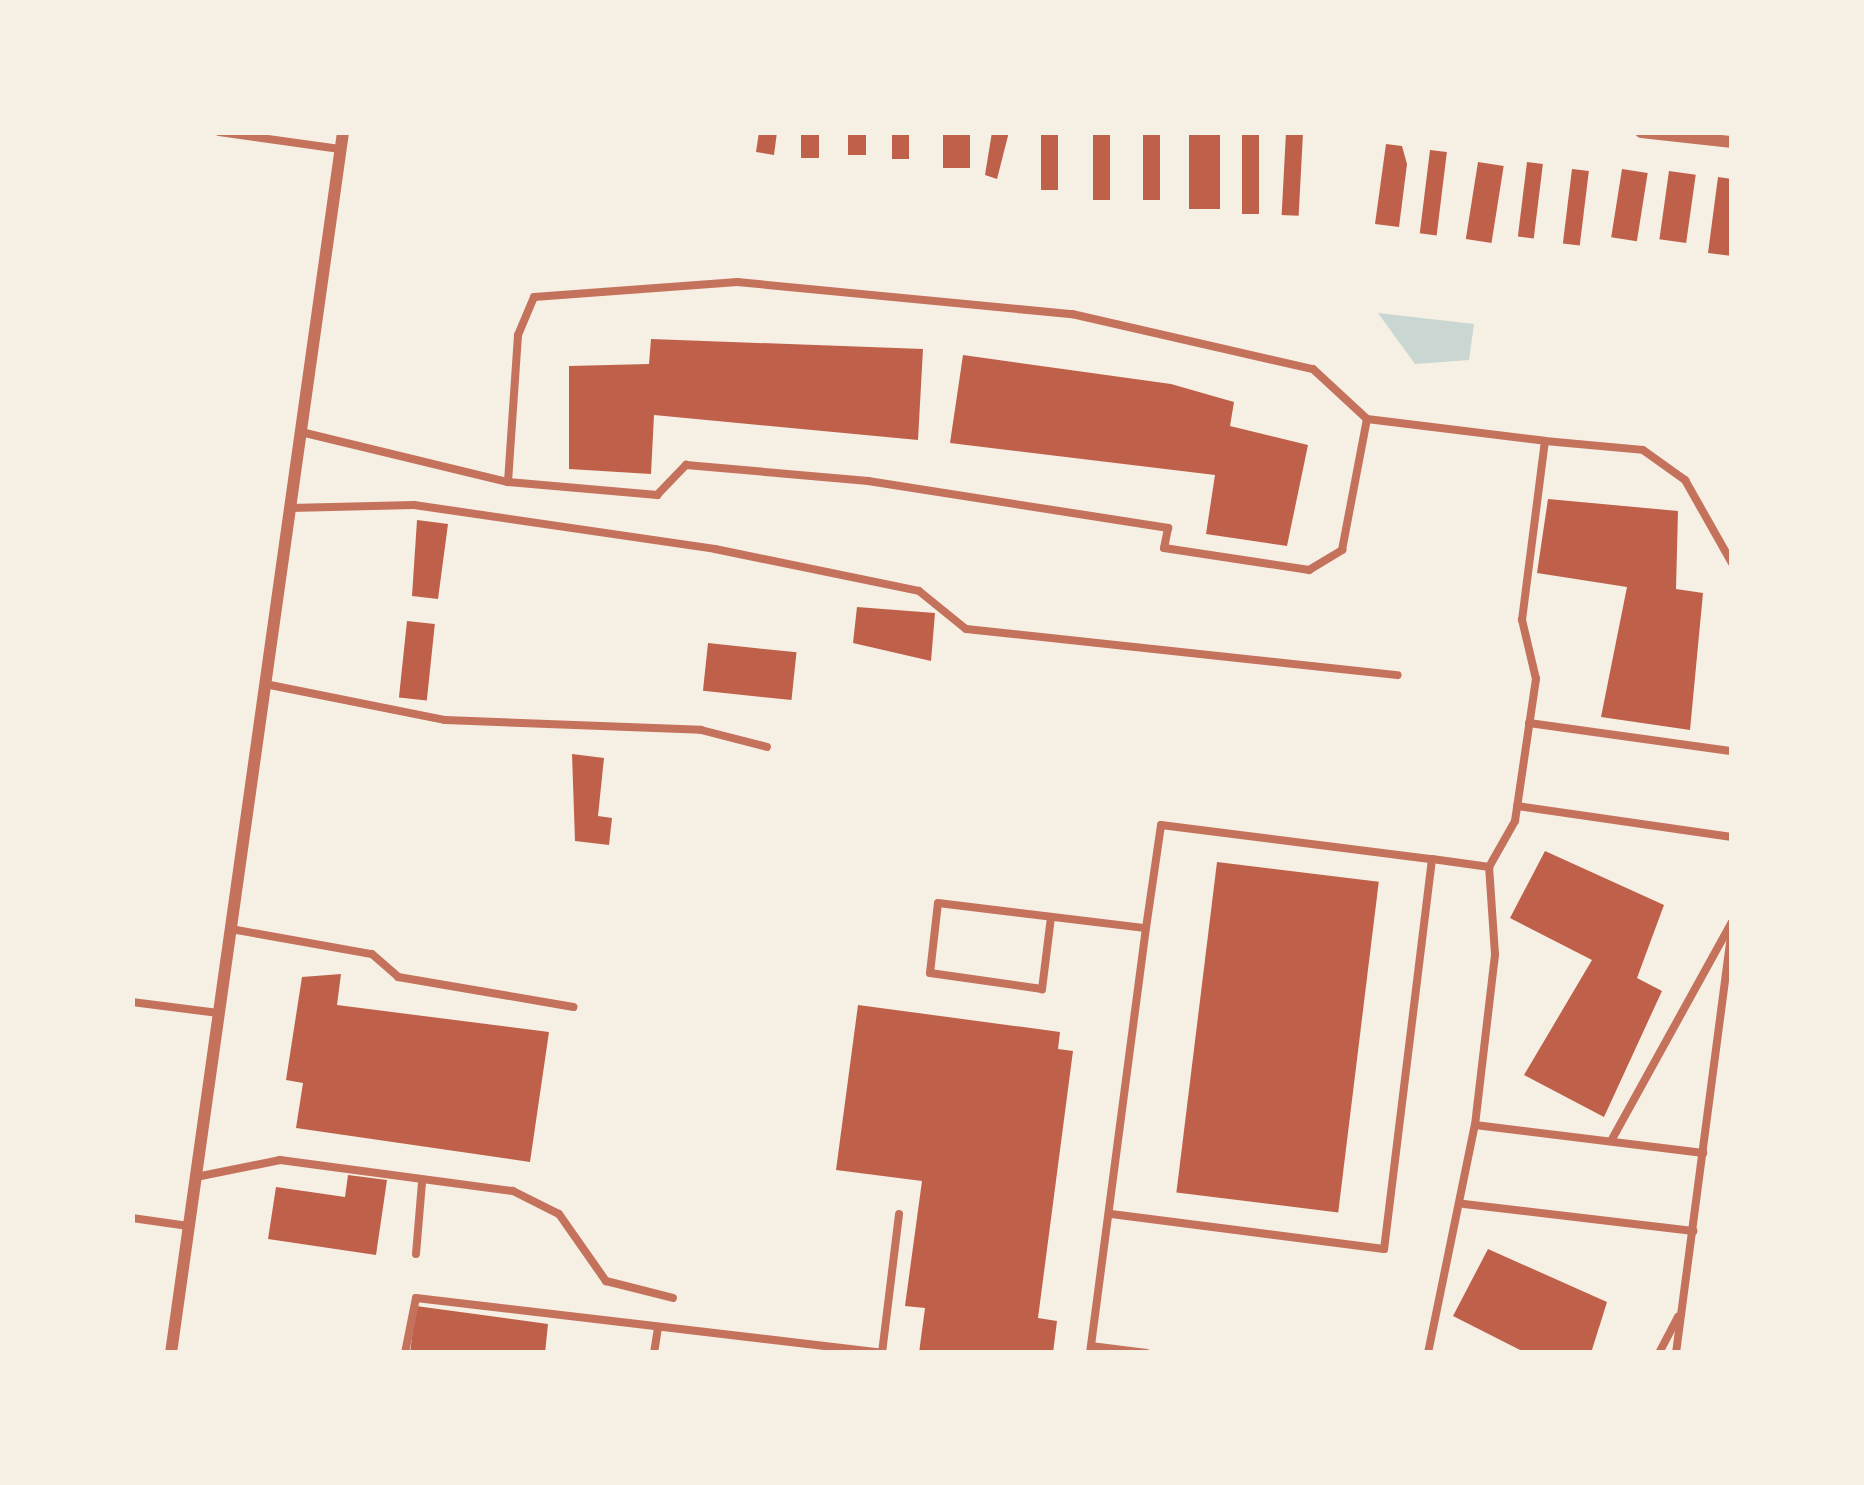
<!DOCTYPE html>
<style>
body{margin:0}
#map{position:relative;width:1864px;height:1485px;overflow:hidden;background:#f6efe4;font-family:"Noto Serif",serif}
div>[style]{position:absolute}
.water>*{inset:0;background:#c9d6d2}
.building>*{inset:0;background:#bf614a;transform-origin:0 0}
.service>*{height:8px;margin:-4px;padding:0 4px;transform-origin:4px;border-radius:4px;background:#c5725c}
.minor>*{height:12px;margin:-6px;padding:0 6px;transform-origin:6px;border-radius:6px;background:#c5725c}
span{translate:-50% -50%;white-space:nowrap;text-align:center;line-height:1.15;-webkit-text-stroke:12px #f6efe4;paint-order:stroke}
.frame{position:absolute;inset:0;border:135px solid #f6efe4;pointer-events:none}
</style>
<div id="map">
<div class="water">
<div style="clip-path:polygon(1378px 313px,1474px 324px,1469px 360px,1415px 364px)"></div>
</div>
<div class="building">
<div style="clip-path:polygon(759px 132px,777px 132px,774px 155px,756px 152px)"></div>
<div style="left:801px;top:132px;width:18px;height:26px"></div>
<div style="left:848px;top:132px;width:18px;height:23px"></div>
<div style="left:892px;top:132px;width:17px;height:27px"></div>
<div style="left:943px;top:132px;width:27px;height:36px"></div>
<div style="clip-path:polygon(992px 132px,1009px 132px,997px 179px,985px 175px)"></div>
<div style="left:1041px;top:132px;width:17px;height:58px"></div>
<div style="left:1093px;top:132px;width:17px;height:68px"></div>
<div style="left:1143px;top:132px;width:17px;height:68px"></div>
<div style="left:1189px;top:132px;width:31px;height:77px"></div>
<div style="left:1242px;top:132px;width:17px;height:82px"></div>
<div style="left:1286px;top:132px;width:17px;height:83px;rotate:3deg"></div>
<div style="clip-path:polygon(1386px 144px,1402px 146px,1407px 164px,1399px 227px,1375px 224px)"></div>
<div style="left:1430px;top:150px;width:17px;height:84px;rotate:7deg"></div>
<div style="left:1478px;top:162px;width:26px;height:78px;rotate:9deg"></div>
<div style="left:1527px;top:162px;width:16px;height:75px;rotate:7deg"></div>
<div style="left:1572px;top:169px;width:17px;height:75px;rotate:7deg"></div>
<div style="left:1622px;top:169px;width:26px;height:69px;rotate:9deg"></div>
<div style="left:1669px;top:171px;width:27px;height:69px;rotate:8deg"></div>
<div style="clip-path:polygon(1718px 177px,1732px 179px,1732px 256px,1708px 253px)"></div>
<div style="clip-path:polygon(651px 339px,923px 349px,918px 440px,654px 415px,651px 474px,569px 469px,569px 366px,649px 364px)"></div>
<div style="clip-path:polygon(963px 355px,1171px 384px,1234px 402px,1230px 426px,1308px 445px,1287px 546px,1206px 534px,1215px 475px,950px 443px)"></div>
<div style="clip-path:polygon(1548px 499px,1678px 511px,1676px 589px,1703px 593px,1690px 730px,1601px 717px,1627px 587px,1537px 573px)"></div>
<div style="clip-path:polygon(417px 520px,448px 524px,438px 599px,412px 596px)"></div>
<div style="clip-path:polygon(857px 607px,935px 613px,931px 661px,853px 643px)"></div>
<div style="left:407px;top:621px;width:28px;height:77px;rotate:6deg"></div>
<div style="left:708px;top:643px;width:89px;height:48px;rotate:6deg"></div>
<div style="clip-path:polygon(572px 754px,604px 758px,598px 816px,612px 818px,609px 845px,575px 841px)"></div>
<div style="clip-path:polygon(1545px 851px,1664px 905px,1637px 978px,1662px 991px,1604px 1117px,1524px 1075px,1592px 960px,1510px 918px)"></div>
<div style="left:1217px;top:862px;width:163px;height:333px;rotate:7deg"></div>
<div style="clip-path:polygon(341px 974px,337px 1005px,549px 1032px,530px 1162px,296px 1128px,303px 1083px,286px 1080px,302px 977px)"></div>
<div style="clip-path:polygon(858px 1005px,1060px 1032px,1058px 1049px,1073px 1051px,1038px 1318px,1057px 1321px,1053px 1353px,919px 1353px,925px 1308px,905px 1306px,922px 1181px,836px 1170px)"></div>
<div style="clip-path:polygon(348px 1175px,387px 1180px,376px 1255px,268px 1239px,276px 1187px,345px 1197px)"></div>
<div style="clip-path:polygon(1488px 1249px,1607px 1302px,1591px 1353px,1526px 1353px,1453px 1316px)"></div>
<div style="clip-path:polygon(416px 1306px,548px 1324px,545px 1353px,410px 1353px)"></div>
</div>
<div class="service">
<div style="left:219px;top:132px;width:122px;rotate:8deg"></div>
<div style="left:301px;top:432px;width:213px;rotate:13.6deg"></div>
<div style="left:508px;top:482px;width:147px;rotate:-86.1deg"></div>
<div style="left:518px;top:335px;width:41px;rotate:-67.2deg"></div>
<div style="left:534px;top:297px;width:204px;rotate:-4.2deg"></div>
<div style="left:737px;top:282px;width:337px;rotate:5.5deg"></div>
<div style="left:1072px;top:314px;width:247px;rotate:12.9deg"></div>
<div style="left:1313px;top:369px;width:74px;rotate:42.8deg"></div>
<div style="left:1367px;top:419px;width:179px;rotate:7deg"></div>
<div style="left:508px;top:482px;width:150px;rotate:5deg"></div>
<div style="left:657px;top:495px;width:42px;rotate:-46deg"></div>
<div style="left:686px;top:465px;width:183px;rotate:5deg"></div>
<div style="left:868px;top:481px;width:304px;rotate:8.9deg"></div>
<div style="left:1168px;top:528px;width:20px;rotate:101deg"></div>
<div style="left:1164px;top:548px;width:147px;rotate:8.6deg"></div>
<div style="left:1309px;top:570px;width:39px;rotate:-31deg"></div>
<div style="left:1342px;top:550px;width:133px;rotate:-79.2deg"></div>
<div style="left:290px;top:508px;width:124px;rotate:-1.4deg"></div>
<div style="left:414px;top:505px;width:304px;rotate:8.3deg"></div>
<div style="left:715px;top:549px;width:208px;rotate:11.6deg"></div>
<div style="left:919px;top:591px;width:60px;rotate:39deg"></div>
<div style="left:966px;top:629px;width:434px;rotate:6.1deg"></div>
<div style="left:265px;top:684px;width:184px;rotate:11.3deg"></div>
<div style="left:445px;top:720px;width:256px;rotate:2.2deg"></div>
<div style="left:701px;top:730px;width:68px;rotate:14.4deg"></div>
<div style="left:1529px;top:723px;width:205px;rotate:7.9deg"></div>
<div style="left:1517px;top:806px;width:217px;rotate:8.2deg"></div>
<div style="left:1432px;top:859px;width:58px;rotate:8deg"></div>
<div style="left:1051px;top:917px;width:73px;rotate:97.1deg"></div>
<div style="left:1042px;top:989px;width:113px;rotate:-171.9deg"></div>
<div style="left:930px;top:973px;width:70px;rotate:-83.5deg"></div>
<div style="left:938px;top:903px;width:209px;rotate:6.9deg"></div>
<div style="left:231px;top:929px;width:143px;rotate:10.1deg"></div>
<div style="left:372px;top:954px;width:35px;rotate:41deg"></div>
<div style="left:398px;top:977px;width:178px;rotate:9.7deg"></div>
<div style="left:132px;top:1002px;width:87px;rotate:7.3deg"></div>
<div style="left:1475px;top:1125px;width:230px;rotate:7deg"></div>
<div style="left:1611px;top:1141px;width:250px;rotate:-61.1deg"></div>
<div style="left:196px;top:1177px;width:86px;rotate:-11.4deg"></div>
<div style="left:280px;top:1160px;width:235px;rotate:7.6deg"></div>
<div style="left:513px;top:1191px;width:51px;rotate:26.6deg"></div>
<div style="left:559px;top:1214px;width:82px;rotate:55deg"></div>
<div style="left:606px;top:1281px;width:69px;rotate:14.2deg"></div>
<div style="left:1464px;top:1204px;width:231px;rotate:6.7deg"></div>
<div style="left:132px;top:1218px;width:57px;rotate:8.1deg"></div>
<div style="left:416px;top:1254px;width:72px;rotate:-85.2deg"></div>
<div style="left:1091px;top:1346px;width:56px;rotate:7.1deg"></div>
<div style="left:405px;top:1353px;width:56px;rotate:-78.7deg"></div>
<div style="left:416px;top:1298px;width:469px;rotate:6.7deg"></div>
<div style="left:654px;top:1353px;width:26px;rotate:-81deg"></div>
<div style="left:882px;top:1353px;width:140px;rotate:-83deg"></div>
<div style="left:1090px;top:1353px;width:429px;rotate:-82.5deg"></div>
<div style="left:1146px;top:928px;width:104px;rotate:-81.7deg"></div>
<div style="left:1161px;top:825px;width:273px;rotate:7.2deg"></div>
<div style="left:1432px;top:859px;width:393px;rotate:97deg"></div>
<div style="left:1384px;top:1249px;width:277px;rotate:-172.7deg"></div>
<div style="left:1428px;top:1353px;width:233px;rotate:-78.4deg"></div>
<div style="left:1475px;top:1125px;width:172px;rotate:-83.3deg"></div>
<div style="left:1495px;top:954px;width:87px;rotate:-93.9deg"></div>
<div style="left:1489px;top:867px;width:53px;rotate:-60.5deg"></div>
<div style="left:1515px;top:821px;width:144px;rotate:-81.6deg"></div>
<div style="left:1536px;top:679px;width:61px;rotate:-103.3deg"></div>
<div style="left:1522px;top:620px;width:180px;rotate:-82.7deg"></div>
<div style="left:1545px;top:441px;width:98px;rotate:5.2deg"></div>
<div style="left:1643px;top:450px;width:52px;rotate:35.5deg"></div>
<div style="left:1685px;top:480px;width:95px;rotate:60.5deg"></div>
<div style="left:1659px;top:1353px;width:41px;rotate:-62.2deg"></div>
<div style="left:1676px;top:1353px;width:429px;rotate:-82.5deg"></div>
</div>
<div class="minor">
<div style="left:1641px;top:132px;width:92px;rotate:6.3deg"></div>
<div style="left:171px;top:1353px;width:1233px;rotate:-81.98deg"></div>
</div>
<div class="frame"></div>
</div>
